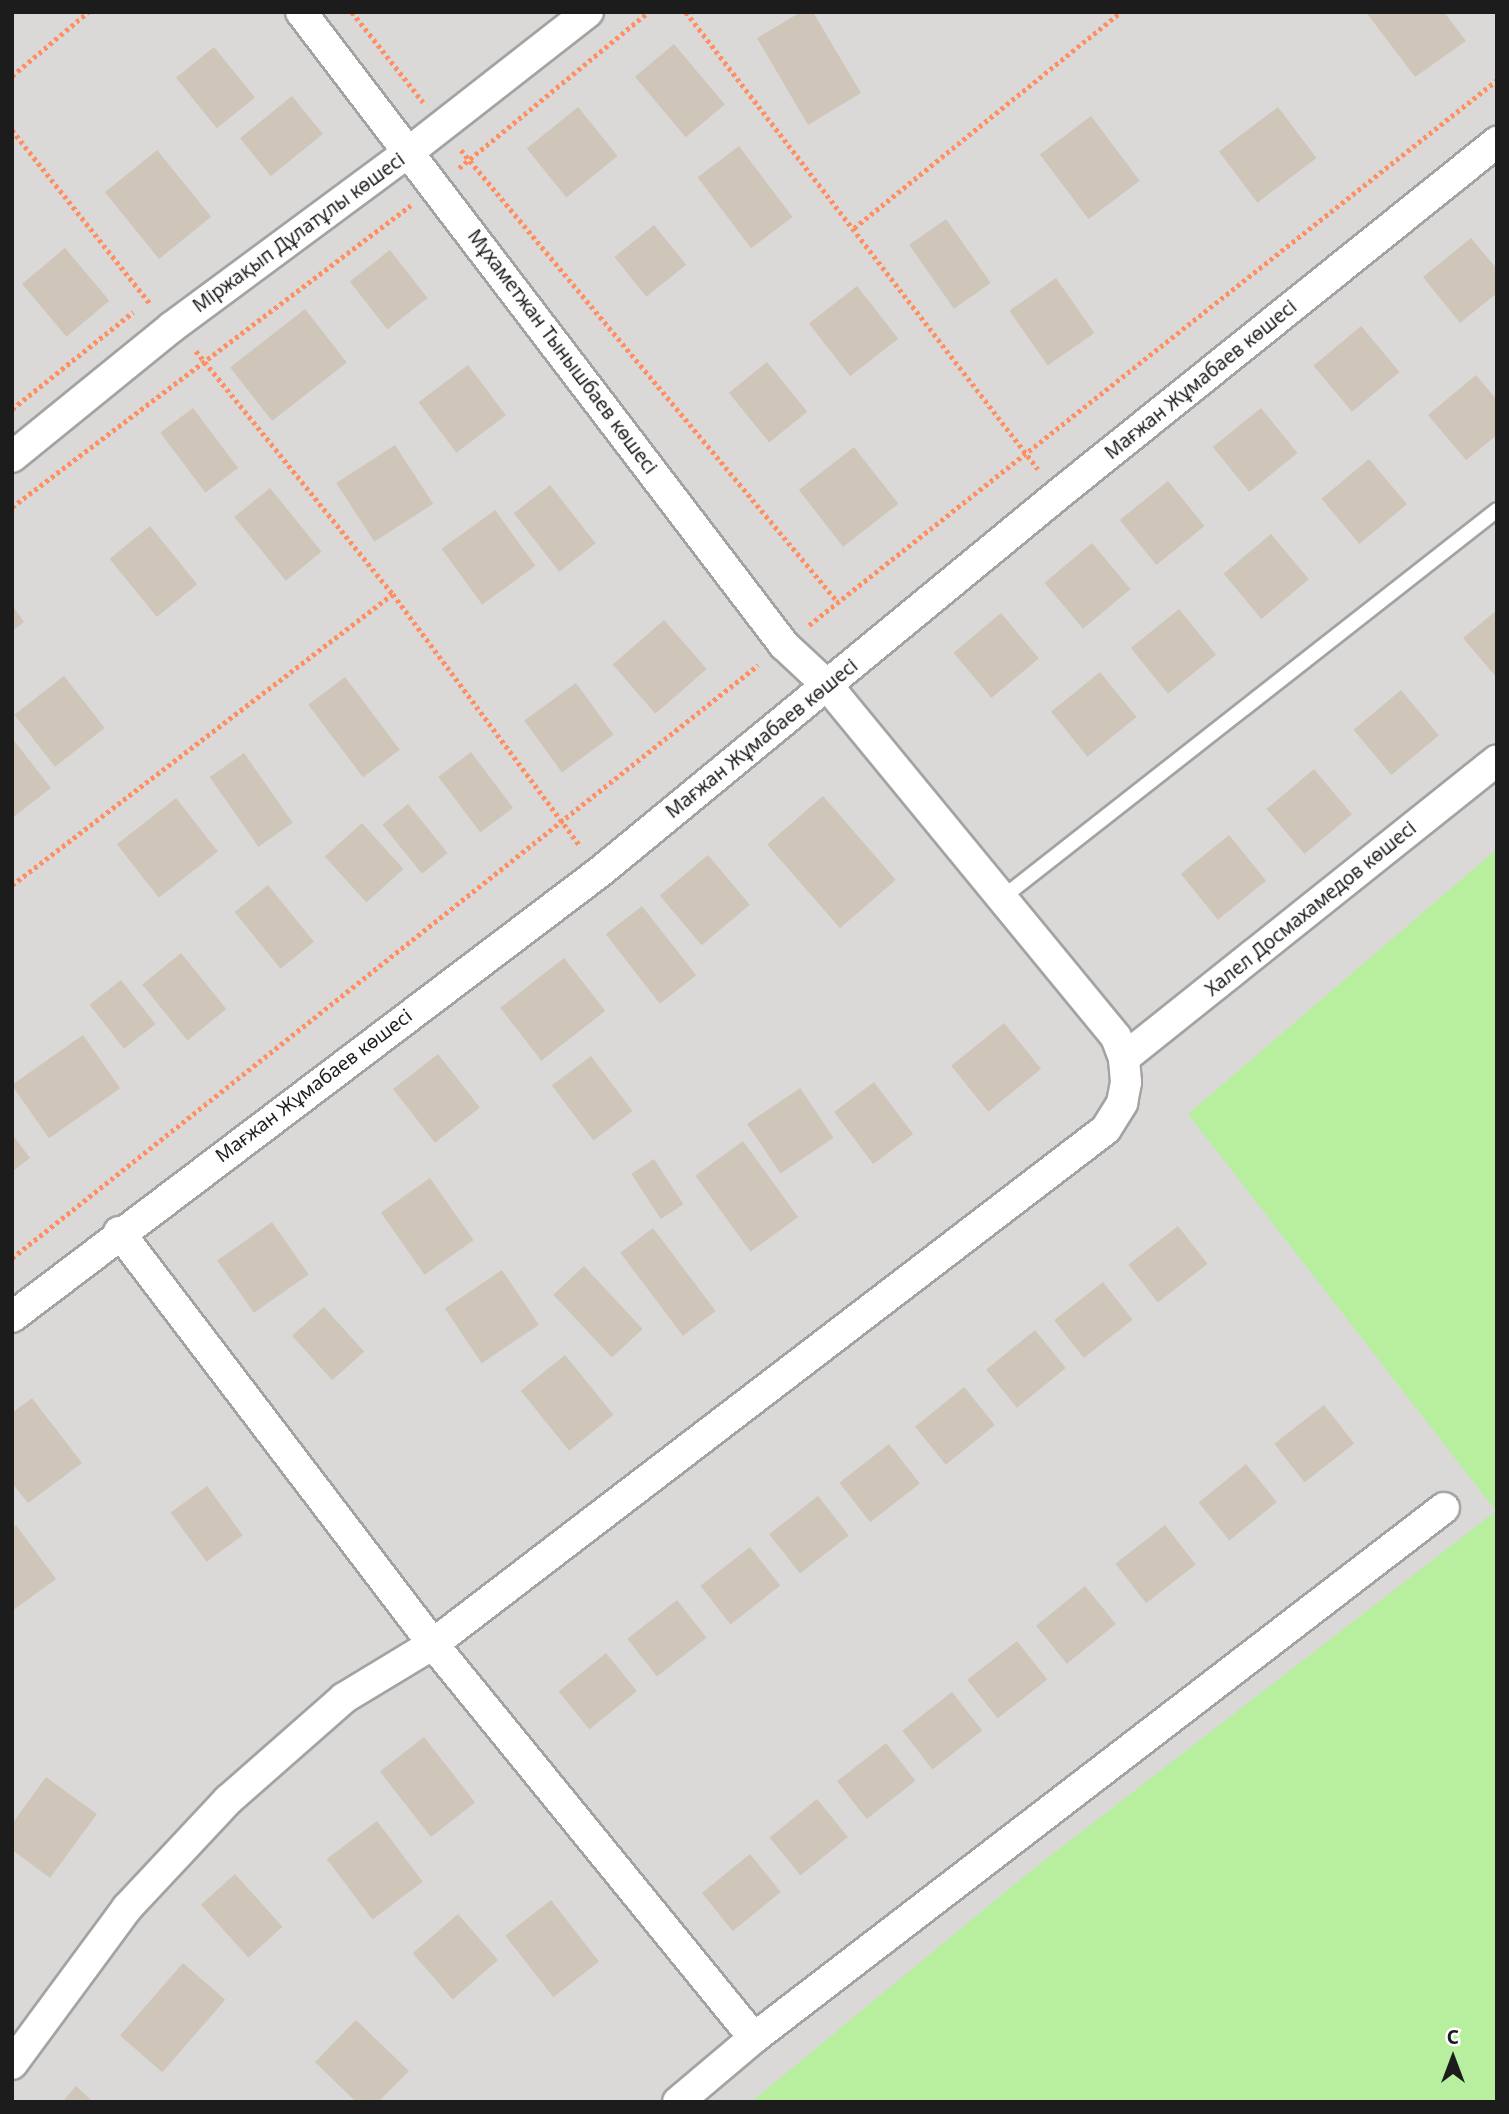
<!DOCTYPE html>
<meta charset="utf-8">
<style>
body{margin:0}
#map{position:relative;width:1509px;height:2114px;overflow:hidden;background:#eeece0;font-family:"Noto Sans",sans-serif}
div>[style]{position:absolute}
.residential>*{inset:0;background:#dad9d8;transform-origin:0 0}
.grass>*{inset:0;background:#b7ef9f}
.building>*{inset:0;background:#cfc6b9;transform-origin:0 0}
.path>*{height:4.5px;margin-top:-2.25px;transform-origin:0;background:repeating-linear-gradient(90deg,#ff8f60 0 3.5px,transparent 0 7px)}
.roads{filter:drop-shadow(2px 0 #a3a3a3) drop-shadow(-2px 0 #a3a3a3) drop-shadow(0 2px #a3a3a3) drop-shadow(0 -2px #a3a3a3)}
.service>*{height:14px;margin:-7px;padding:0 7px;transform-origin:7px;border-radius:7px;background:#fff}
.minor>*{height:30px;margin:-15px;padding:0 15px;transform-origin:15px;border-radius:15px;background:#fff}
span{translate:-50% -50%;white-space:nowrap;text-align:center;line-height:1.15;-webkit-text-stroke:5px #fff;paint-order:stroke}
.street-label{font-size:19px;color:#1c1c1c}
.frame{position:absolute;inset:0;border:14px solid #1c1c1c;pointer-events:none}
.north{position:absolute;left:1418px;top:2023px;width:70px;height:70px;-webkit-text-stroke:5px #fff;paint-order:stroke;rotate:0deg;font-size:19px;font-weight:700;line-height:28px;text-align:center;color:#1c1c1c}
.north::after{content:'';display:block;margin:auto;width:24px;height:32px;background:#1c1c1c;clip-path:polygon(50% 0,100% 100%,50% 72%,0 100%)}
</style>
<div id="map">
<div class="residential">
<div style="left:12px;top:12px;width:1485px;height:2090px"></div>
</div>
<div class="grass">
<div style="clip-path:polygon(1497px 849px,1497px 2102px,751px 2102px,1027px 1874px,1496px 1511px,1188px 1114px)"></div>
</div>
<div class="building">
<div style="clip-path:polygon(801px 12px,813px 12px,861px 93px,808px 125px,757px 38px)"></div>
<div style="clip-path:polygon(1366px 12px,1444px 12px,1466px 41px,1415px 77px)"></div>
<div style="left:674px;top:44px;width:79px;height:51px;rotate:50deg"></div>
<div style="left:214px;top:47px;width:65px;height:49px;rotate:51deg"></div>
<div style="left:292px;top:96px;width:49px;height:67px;rotate:51deg"></div>
<div style="left:578px;top:107px;width:63px;height:66px;rotate:51deg"></div>
<div style="left:1278px;top:107px;width:64px;height:74px;rotate:53deg"></div>
<div style="left:1091px;top:116px;width:81px;height:64px;rotate:53deg"></div>
<div style="left:739px;top:146px;width:89px;height:52px;rotate:53deg"></div>
<div style="left:157px;top:150px;width:86px;height:67px;rotate:51deg"></div>
<div style="left:946px;top:219px;width:78px;height:45px;rotate:55deg"></div>
<div style="left:654px;top:225px;width:51px;height:51px;rotate:51deg"></div>
<div style="clip-path:polygon(1471px 238px,1497px 269px,1497px 293px,1460px 323px,1423px 277px)"></div>
<div style="left:65px;top:248px;width:69px;height:56px;rotate:50deg"></div>
<div style="left:390px;top:250px;width:61px;height:51px;rotate:52deg"></div>
<div style="left:1056px;top:278px;width:67px;height:57px;rotate:55deg"></div>
<div style="left:857px;top:286px;width:67px;height:61px;rotate:52deg"></div>
<div style="left:305px;top:309px;width:68px;height:95px;rotate:52deg"></div>
<div style="left:1361px;top:326px;width:60px;height:62px;rotate:50deg"></div>
<div style="left:767px;top:362px;width:64px;height:49px;rotate:51deg"></div>
<div style="left:468px;top:365px;width:63px;height:62px;rotate:53deg"></div>
<div style="clip-path:polygon(1476px 375px,1497px 400px,1497px 435px,1466px 460px,1428px 415px)"></div>
<div style="left:193px;top:408px;width:75px;height:41px;rotate:53deg"></div>
<div style="left:1261px;top:408px;width:58px;height:62px;rotate:51deg"></div>
<div style="left:395px;top:445px;width:70px;height:70px;rotate:57deg"></div>
<div style="left:854px;top:447px;width:72px;height:70px;rotate:52deg"></div>
<div style="left:1369px;top:459px;width:59px;height:62px;rotate:50deg"></div>
<div style="left:1168px;top:481px;width:58px;height:62px;rotate:51deg"></div>
<div style="left:550px;top:485px;width:74px;height:46px;rotate:52deg"></div>
<div style="left:270px;top:488px;width:82px;height:46px;rotate:51deg"></div>
<div style="left:495px;top:510px;width:69px;height:66px;rotate:54deg"></div>
<div style="left:150px;top:526px;width:75px;height:52px;rotate:51deg"></div>
<div style="left:1271px;top:534px;width:59px;height:62px;rotate:50deg"></div>
<div style="left:1092px;top:543px;width:60px;height:62px;rotate:50deg"></div>
<div style="clip-path:polygon(12px 605px,24px 622px,12px 631px)"></div>
<div style="left:1179px;top:609px;width:59px;height:62px;rotate:51deg"></div>
<div style="clip-path:polygon(1497px 610px,1497px 678px,1463px 638px)"></div>
<div style="left:1001px;top:613px;width:59px;height:62px;rotate:50deg"></div>
<div style="left:664px;top:620px;width:65px;height:68px;rotate:49deg"></div>
<div style="left:1100px;top:672px;width:58px;height:63px;rotate:51deg"></div>
<div style="left:64px;top:676px;width:66px;height:63px;rotate:52deg"></div>
<div style="left:345px;top:677px;width:91px;height:46px;rotate:53deg"></div>
<div style="left:576px;top:683px;width:64px;height:64px;rotate:54deg"></div>
<div style="left:1401px;top:690px;width:59px;height:62px;rotate:50deg"></div>
<div style="clip-path:polygon(12px 738px,51px 788px,12px 818px)"></div>
<div style="left:471px;top:752px;width:70px;height:41px;rotate:53deg"></div>
<div style="left:244px;top:753px;width:85px;height:42px;rotate:55deg"></div>
<div style="left:1314px;top:769px;width:59px;height:62px;rotate:50deg"></div>
<div style="left:823px;top:796px;width:111px;height:74px;rotate:49deg"></div>
<div style="left:176px;top:798px;width:68px;height:75px;rotate:52deg"></div>
<div style="left:408px;top:804px;width:63px;height:33px;rotate:51deg"></div>
<div style="left:362px;top:823px;width:62px;height:50px;rotate:48deg"></div>
<div style="left:1229px;top:835px;width:59px;height:62px;rotate:51deg"></div>
<div style="left:708px;top:855px;width:65px;height:63px;rotate:50deg"></div>
<div style="left:268px;top:885px;width:73px;height:43px;rotate:51deg"></div>
<div style="left:642px;top:906px;width:88px;height:46px;rotate:52deg"></div>
<div style="left:181px;top:953px;width:72px;height:50px;rotate:51deg"></div>
<div style="left:564px;top:958px;width:67px;height:81px;rotate:52deg"></div>
<div style="left:121px;top:980px;width:56px;height:40px;rotate:52deg"></div>
<div style="left:1004px;top:1023px;width:59px;height:68px;rotate:51deg"></div>
<div style="left:83px;top:1035px;width:65px;height:87px;rotate:55deg"></div>
<div style="left:438px;top:1054px;width:68px;height:57px;rotate:52deg"></div>
<div style="left:591px;top:1056px;width:69px;height:49px;rotate:53deg"></div>
<div style="left:874px;top:1082px;width:65px;height:50px;rotate:53deg"></div>
<div style="left:800px;top:1088px;width:60px;height:64px;rotate:56deg"></div>
<div style="clip-path:polygon(12px 1134px,30px 1158px,12px 1172px)"></div>
<div style="left:743px;top:1141px;width:94px;height:59px;rotate:54deg"></div>
<div style="left:654px;top:1159px;width:54px;height:27px;rotate:57deg"></div>
<div style="left:430px;top:1178px;width:76px;height:60px;rotate:55deg"></div>
<div style="left:272px;top:1222px;width:64px;height:67px;rotate:55deg"></div>
<div style="left:1178px;top:1226px;width:48px;height:63px;rotate:52deg"></div>
<div style="left:653px;top:1228px;width:104px;height:41px;rotate:53deg"></div>
<div style="left:584px;top:1266px;width:86px;height:42px;rotate:47deg"></div>
<div style="left:502px;top:1270px;width:66px;height:69px;rotate:56deg"></div>
<div style="left:1103px;top:1282px;width:48px;height:62px;rotate:52deg"></div>
<div style="left:324px;top:1307px;width:60px;height:43px;rotate:48deg"></div>
<div style="left:1035px;top:1330px;width:49px;height:63px;rotate:51deg"></div>
<div style="left:565px;top:1355px;width:77px;height:57px;rotate:51deg"></div>
<div style="left:964px;top:1387px;width:49px;height:63px;rotate:51deg"></div>
<div style="clip-path:polygon(32px 1398px,82px 1463px,28px 1503px,12px 1483px,12px 1413px)"></div>
<div style="left:1324px;top:1405px;width:49px;height:63px;rotate:52deg"></div>
<div style="left:889px;top:1444px;width:50px;height:63px;rotate:52deg"></div>
<div style="left:1246px;top:1464px;width:49px;height:61px;rotate:51deg"></div>
<div style="left:207px;top:1486px;width:61px;height:45px;rotate:54deg"></div>
<div style="left:818px;top:1496px;width:50px;height:62px;rotate:52deg"></div>
<div style="clip-path:polygon(16px 1525px,56px 1579px,12px 1611px,12px 1528px)"></div>
<div style="left:1165px;top:1525px;width:50px;height:63px;rotate:52deg"></div>
<div style="left:750px;top:1547px;width:49px;height:63px;rotate:52deg"></div>
<div style="left:1085px;top:1586px;width:49px;height:63px;rotate:51deg"></div>
<div style="left:677px;top:1600px;width:48px;height:63px;rotate:52deg"></div>
<div style="left:1017px;top:1641px;width:49px;height:63px;rotate:52deg"></div>
<div style="left:606px;top:1653px;width:49px;height:61px;rotate:51deg"></div>
<div style="left:952px;top:1692px;width:49px;height:63px;rotate:52deg"></div>
<div style="left:424px;top:1737px;width:83px;height:56px;rotate:52deg"></div>
<div style="left:886px;top:1743px;width:48px;height:62px;rotate:52deg"></div>
<div style="clip-path:polygon(46px 1777px,97px 1814px,50px 1878px,12px 1850px,12px 1824px)"></div>
<div style="left:817px;top:1799px;width:49px;height:61px;rotate:51deg"></div>
<div style="left:377px;top:1821px;width:76px;height:63px;rotate:53deg"></div>
<div style="left:750px;top:1854px;width:49px;height:62px;rotate:51deg"></div>
<div style="left:235px;top:1874px;width:71px;height:46px;rotate:48deg"></div>
<div style="left:551px;top:1900px;width:78px;height:58px;rotate:52deg"></div>
<div style="left:458px;top:1914px;width:61px;height:60px;rotate:49deg"></div>
<div style="left:183px;top:1963px;width:56px;height:96px;rotate:41deg"></div>
<div style="clip-path:polygon(356px 2020px,409px 2071px,378px 2102px,356px 2102px,315px 2062px)"></div>
<div style="clip-path:polygon(76px 2086px,93px 2102px,62px 2102px)"></div>
</div>
<div class="path">
<div style="left:352px;top:12px;width:115px;rotate:51.7deg"></div>
<div style="left:686px;top:12px;width:577px;rotate:52.4deg"></div>
<div style="left:12px;top:76px;width:99px;rotate:-40.1deg"></div>
<div style="left:12px;top:130px;width:223px;rotate:51.5deg"></div>
<div style="left:461px;top:150px;width:587px;rotate:50.18deg"></div>
<div style="left:459px;top:168px;width:245px;rotate:-39.5deg"></div>
<div style="left:854px;top:228px;width:343px;rotate:-39deg"></div>
<div style="left:196px;top:351px;width:313px;rotate:51deg"></div>
<div style="left:393px;top:594px;width:315px;rotate:53.4deg"></div>
<div style="left:12px;top:409px;width:155px;rotate:-38.7deg"></div>
<div style="left:12px;top:507px;width:500px;rotate:-37.12deg"></div>
<div style="left:809px;top:625px;width:878px;rotate:-38.38deg"></div>
<div style="left:12px;top:885px;width:479px;rotate:-37.4deg"></div>
<div style="left:12px;top:1258px;width:953px;rotate:-38.48deg"></div>
</div>
<div class="roads">
<div class="service">
<div style="left:1002px;top:898px;width:629px;rotate:-38.09deg"></div>
</div>
<div class="minor">
<div style="left:12px;top:457px;width:206px;rotate:-39.1deg"></div>
<div style="left:172px;top:327px;width:296px;rotate:-36.5deg"></div>
<div style="left:410px;top:151px;width:226px;rotate:-38deg"></div>
<div style="left:1124px;top:1058px;width:477px;rotate:-38.6deg"></div>
<div style="left:119px;top:1232px;width:518px;rotate:52.69deg"></div>
<div style="left:433px;top:1644px;width:508px;rotate:50.83deg"></div>
<div style="left:12px;top:1317px;width:739px;rotate:-37.13deg"></div>
<div style="left:601px;top:871px;width:595px;rotate:-39.47deg"></div>
<div style="left:1060px;top:493px;width:561px;rotate:-38.77deg"></div>
<div style="left:12px;top:2064px;width:194px;rotate:-53.6deg"></div>
<div style="left:127px;top:1908px;width:148px;rotate:-46.9deg"></div>
<div style="left:228px;top:1800px;width:154px;rotate:-41.3deg"></div>
<div style="left:344px;top:1698px;width:104px;rotate:-31.2deg"></div>
<div style="left:433px;top:1644px;width:847px;rotate:-37.42deg"></div>
<div style="left:1106px;top:1129px;width:31px;rotate:-58deg"></div>
<div style="left:1122px;top:1103px;width:21px;rotate:-79deg"></div>
<div style="left:1126px;top:1082px;width:24px;rotate:-95deg"></div>
<div style="left:1124px;top:1058px;width:22px;rotate:-111deg"></div>
<div style="left:1116px;top:1037px;width:454px;rotate:-129.4deg"></div>
<div style="left:828px;top:686px;width:60px;rotate:-137deg"></div>
<div style="left:784px;top:645px;width:796px;rotate:-127.34deg"></div>
<div style="left:678px;top:2102px;width:99px;rotate:-40.1deg"></div>
<div style="left:754px;top:2038px;width:870px;rotate:-37.53deg"></div>
</div>
</div>
<div class="street-label">
<span style="left:299px;top:233px;rotate:-36deg">Міржақып Дұлатұлы көшесі</span>
<span style="left:562px;top:352px;rotate:53deg">Мұхаметжан Тынышбаев көшесі</span>
<span style="left:1201px;top:380px;rotate:-39deg">Мағжан Жұмабаев көшесі</span>
<span style="left:762px;top:739px;rotate:-39deg">Мағжан Жұмабаев көшесі</span>
<span style="left:1311px;top:909px;rotate:-39deg">Халел Досмахамедов көшесі</span>
<span style="left:314px;top:1086px;rotate:-37deg">Мағжан Жұмабаев көшесі</span>
</div>
<div class="frame"></div>
<div class="north">С</div>
</div>
